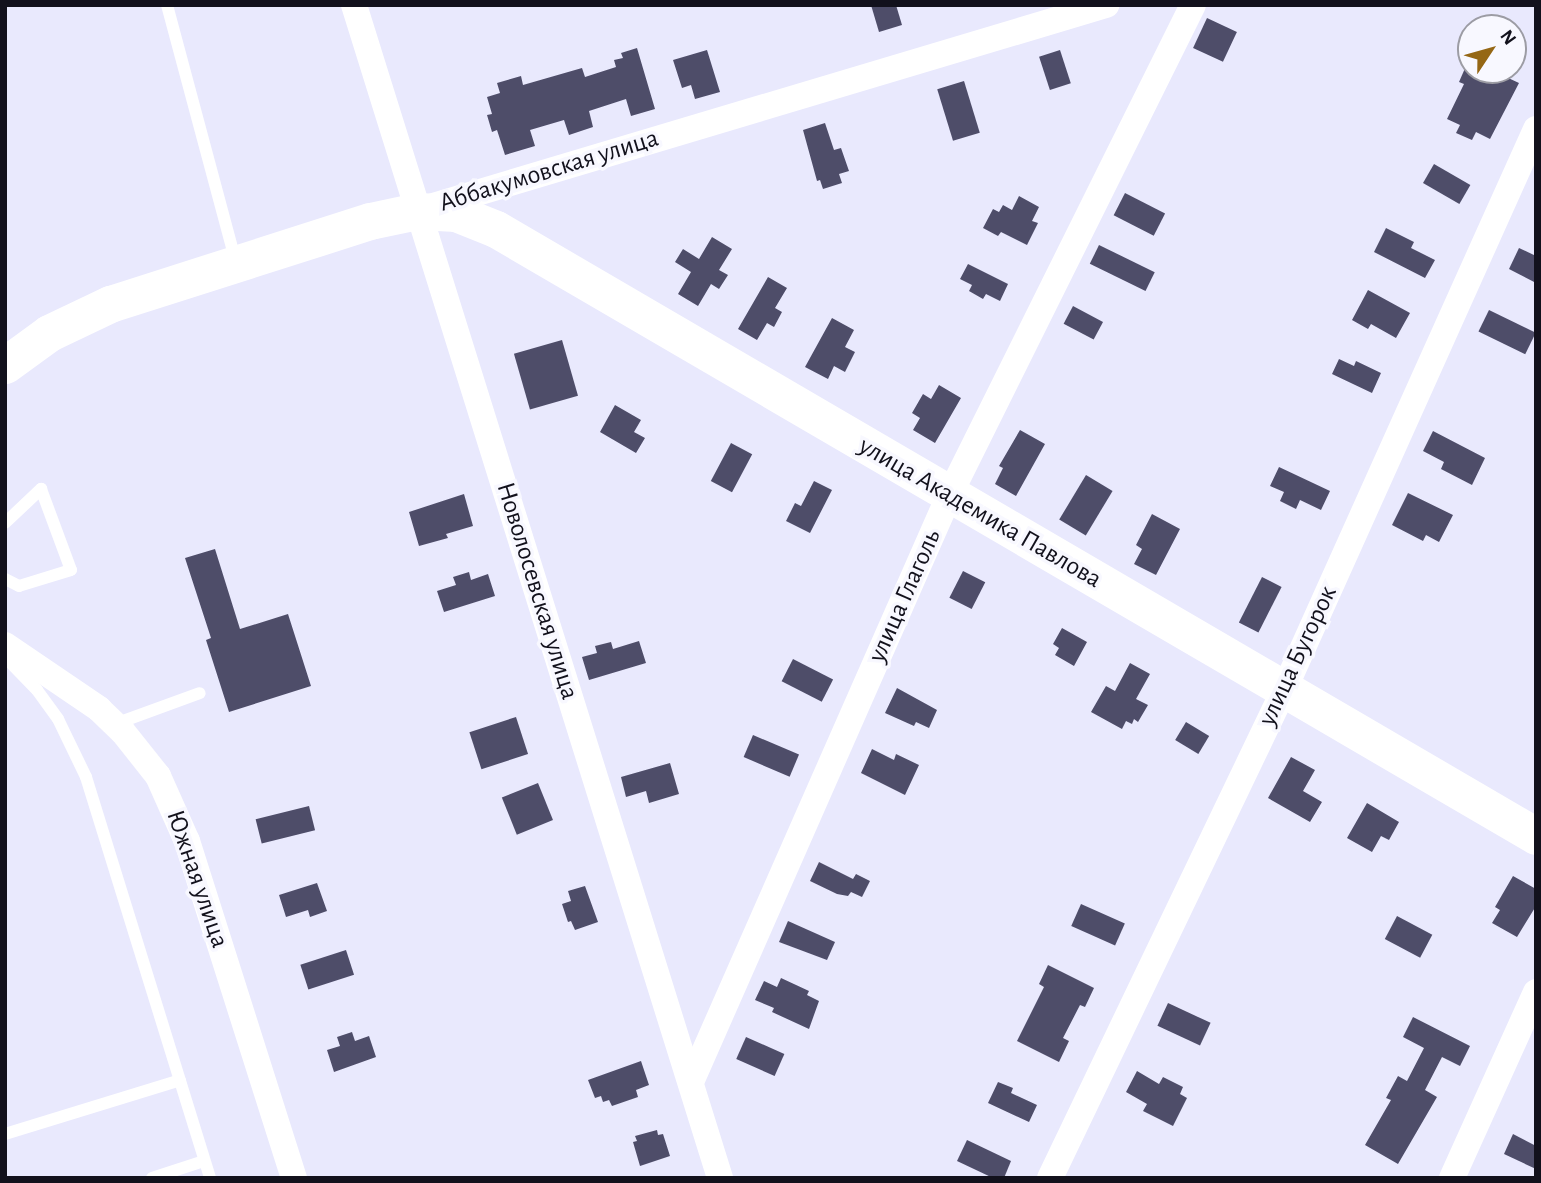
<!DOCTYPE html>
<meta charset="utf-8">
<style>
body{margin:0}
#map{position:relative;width:1541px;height:1183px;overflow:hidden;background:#e9e9fd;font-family:"Alegreya Sans",sans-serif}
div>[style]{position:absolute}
.building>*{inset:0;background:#4e4d69;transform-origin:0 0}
.lane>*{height:12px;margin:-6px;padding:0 6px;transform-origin:6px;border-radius:6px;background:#fff}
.street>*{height:26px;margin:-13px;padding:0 13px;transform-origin:13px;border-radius:13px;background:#fff}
.secondary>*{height:37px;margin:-18.5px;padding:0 18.5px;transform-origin:18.5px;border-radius:18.5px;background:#fff}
span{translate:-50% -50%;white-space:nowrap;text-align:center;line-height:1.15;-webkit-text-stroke:7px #f8f8ff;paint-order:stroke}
.street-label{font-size:26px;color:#12111c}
.frame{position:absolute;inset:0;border:7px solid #12111c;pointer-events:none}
.north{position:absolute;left:1457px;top:14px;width:70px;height:70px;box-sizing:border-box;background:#f8f8ff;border:2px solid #9c9ca4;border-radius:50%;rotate:54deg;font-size:19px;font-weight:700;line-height:28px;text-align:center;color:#12111c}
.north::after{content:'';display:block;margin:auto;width:24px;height:32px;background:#956715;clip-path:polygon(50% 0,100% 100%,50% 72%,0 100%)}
</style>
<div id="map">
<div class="building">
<div style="clip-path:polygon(871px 5px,896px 5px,902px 25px,879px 32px)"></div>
<div style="left:1207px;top:18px;width:33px;height:33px;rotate:25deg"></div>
<div style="clip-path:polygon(637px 48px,655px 109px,631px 116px,626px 99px,589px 111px,593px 127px,569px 135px,564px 120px,530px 130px,535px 146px,505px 155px,497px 130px,492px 132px,487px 115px,492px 114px,487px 97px,500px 93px,497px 83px,521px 76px,523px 85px,582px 68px,585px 77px,616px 67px,614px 60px,623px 58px,621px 53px)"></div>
<div style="clip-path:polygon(707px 50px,720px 92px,695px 99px,691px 85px,682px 88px,673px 60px)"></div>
<div style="left:1060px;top:50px;width:35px;height:22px;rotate:72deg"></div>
<div style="clip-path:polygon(1466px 66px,1471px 70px,1491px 70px,1519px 83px,1490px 139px,1476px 132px,1472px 140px,1456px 133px,1460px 125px,1447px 119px,1464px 84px,1459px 82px)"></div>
<div style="left:964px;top:81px;width:54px;height:28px;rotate:73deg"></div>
<div style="clip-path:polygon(825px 123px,834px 150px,841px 148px,849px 171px,839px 174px,842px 183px,823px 189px,820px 180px,817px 181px,803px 130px)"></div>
<div style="left:1434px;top:164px;width:42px;height:22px;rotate:30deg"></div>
<div style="left:1125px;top:193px;width:45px;height:25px;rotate:27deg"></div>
<div style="clip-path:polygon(1019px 196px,1039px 207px,1032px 221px,1038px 223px,1027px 245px,1001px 232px,998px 236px,983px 228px,993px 209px,999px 212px,1003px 205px,1012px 210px)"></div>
<div style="clip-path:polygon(1386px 228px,1414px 242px,1411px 248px,1435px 260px,1425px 278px,1374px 252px)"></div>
<div style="clip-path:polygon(712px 237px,732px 249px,719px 270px,728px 275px,719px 289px,711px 284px,698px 306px,678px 294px,691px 272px,675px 262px,683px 249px,699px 259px)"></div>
<div style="left:1099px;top:245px;width:62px;height:21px;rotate:26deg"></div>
<div style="clip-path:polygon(1519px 248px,1536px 256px,1536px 283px,1509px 269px)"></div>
<div style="clip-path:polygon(968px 264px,1008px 284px,1000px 301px,986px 294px,983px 299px,969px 291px,972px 285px,960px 279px)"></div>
<div style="clip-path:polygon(768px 277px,787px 288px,775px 308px,782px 312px,774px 327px,767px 323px,757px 340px,738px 329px)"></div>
<div style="clip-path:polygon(1368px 290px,1410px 313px,1396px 338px,1371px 324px,1368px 329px,1352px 320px)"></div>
<div style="left:1073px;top:306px;width:34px;height:20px;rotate:28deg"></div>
<div style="left:1489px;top:310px;width:52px;height:24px;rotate:26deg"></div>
<div style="clip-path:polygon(832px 318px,854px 330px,845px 347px,855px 352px,845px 372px,834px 366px,828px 379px,805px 367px)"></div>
<div style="left:562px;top:340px;width:58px;height:50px;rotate:74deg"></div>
<div style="clip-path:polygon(1339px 359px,1354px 366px,1356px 361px,1381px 373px,1372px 393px,1332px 374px)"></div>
<div style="clip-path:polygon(939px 385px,961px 398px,935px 443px,913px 430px,920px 418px,912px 413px,923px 394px,931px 399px)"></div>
<div style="clip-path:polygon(615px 405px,641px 420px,634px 432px,645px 438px,636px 453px,600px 432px)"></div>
<div style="clip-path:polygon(1020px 430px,1045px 444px,1016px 496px,995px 484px,1003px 468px,999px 466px)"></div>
<div style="clip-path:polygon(1433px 431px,1485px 458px,1472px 485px,1441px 469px,1444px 462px,1423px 451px)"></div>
<div style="left:731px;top:443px;width:24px;height:43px;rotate:28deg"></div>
<div style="clip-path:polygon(1279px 467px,1330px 491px,1321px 510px,1300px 500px,1296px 509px,1280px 501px,1284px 492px,1270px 486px)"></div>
<div style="left:1086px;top:475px;width:31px;height:52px;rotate:31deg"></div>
<div style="clip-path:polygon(814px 481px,832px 490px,810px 533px,786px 521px,795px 503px,801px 506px)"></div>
<div style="clip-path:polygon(1408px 493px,1453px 515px,1439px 542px,1426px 535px,1423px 541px,1392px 525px)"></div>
<div style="clip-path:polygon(464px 494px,473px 526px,446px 534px,448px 538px,419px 546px,409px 512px)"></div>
<div style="clip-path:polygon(1152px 514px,1180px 529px,1156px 575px,1134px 564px,1142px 549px,1136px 545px)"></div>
<div style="clip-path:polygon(215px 549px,240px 629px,288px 614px,311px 686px,229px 712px,206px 640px,211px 638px,185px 558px)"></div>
<div style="left:963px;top:571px;width:25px;height:30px;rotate:27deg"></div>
<div style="clip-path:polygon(469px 572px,471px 580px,488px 574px,495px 596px,444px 612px,437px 591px,456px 585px,453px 577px)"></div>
<div style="left:1262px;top:577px;width:22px;height:51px;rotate:27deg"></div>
<div style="clip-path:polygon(1062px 628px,1087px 642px,1074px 666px,1055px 655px,1059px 648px,1053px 644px)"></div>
<div style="clip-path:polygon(639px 641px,646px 663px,589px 680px,582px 657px,597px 653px,595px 646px,611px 642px,613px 649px)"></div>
<div style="left:793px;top:659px;width:45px;height:25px;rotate:27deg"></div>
<div style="clip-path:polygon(1130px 663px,1150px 674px,1136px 699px,1148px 705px,1138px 722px,1134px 719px,1132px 724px,1126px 721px,1122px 729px,1091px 712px,1106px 686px,1115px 691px)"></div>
<div style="clip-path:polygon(897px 688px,937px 710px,929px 728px,916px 722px,914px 726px,885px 713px)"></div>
<div style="left:516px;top:717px;width:39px;height:49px;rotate:72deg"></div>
<div style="left:1186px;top:722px;width:27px;height:21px;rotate:31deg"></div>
<div style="left:753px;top:735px;width:50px;height:24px;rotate:23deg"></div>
<div style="clip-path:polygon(872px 749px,894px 760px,896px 754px,919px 765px,905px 795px,861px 773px)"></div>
<div style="clip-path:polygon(1291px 757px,1315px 770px,1303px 791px,1322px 802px,1310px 822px,1268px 798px)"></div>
<div style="clip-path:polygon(670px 763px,679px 794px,649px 803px,646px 791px,626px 797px,621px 777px)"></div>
<div style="left:538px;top:783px;width:40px;height:39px;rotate:68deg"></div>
<div style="clip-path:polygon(1367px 803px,1399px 822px,1389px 840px,1381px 836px,1372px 852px,1347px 838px)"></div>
<div style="left:309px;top:806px;width:25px;height:55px;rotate:76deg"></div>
<div style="clip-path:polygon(819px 862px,853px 879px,856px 874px,870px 881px,862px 897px,851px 892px,848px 896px,837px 894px,810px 881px)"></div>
<div style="clip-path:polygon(1513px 876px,1536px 889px,1536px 906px,1517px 937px,1492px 923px,1500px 910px,1495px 907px)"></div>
<div style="clip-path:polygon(317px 883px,327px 911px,310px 917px,308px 910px,286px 917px,279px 895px)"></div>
<div style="clip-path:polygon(585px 886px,598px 922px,575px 930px,571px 921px,568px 922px,562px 904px,571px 901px,568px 891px)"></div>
<div style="left:1081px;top:904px;width:48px;height:24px;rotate:24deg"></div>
<div style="left:1397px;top:916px;width:40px;height:26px;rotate:28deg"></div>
<div style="clip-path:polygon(788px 921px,835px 942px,827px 960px,779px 942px)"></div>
<div style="left:346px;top:950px;width:26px;height:48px;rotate:72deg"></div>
<div style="clip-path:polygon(1048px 965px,1094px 988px,1085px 1007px,1080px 1005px,1063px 1038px,1069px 1041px,1059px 1062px,1017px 1041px,1044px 987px,1039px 984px)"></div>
<div style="clip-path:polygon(781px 978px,809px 991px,807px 995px,819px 1001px,809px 1029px,772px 1012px,774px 1008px,755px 1000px,764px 981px,777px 987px)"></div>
<div style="left:1168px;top:1003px;width:47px;height:25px;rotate:25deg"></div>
<div style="clip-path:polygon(1413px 1017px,1470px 1046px,1460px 1066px,1442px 1057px,1425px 1090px,1437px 1097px,1398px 1164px,1365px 1145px,1391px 1100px,1386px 1098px,1398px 1076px,1407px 1081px,1424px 1048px,1403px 1037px)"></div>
<div style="clip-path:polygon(352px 1032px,355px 1041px,369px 1036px,376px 1057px,334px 1072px,327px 1050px,340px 1046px,337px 1037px)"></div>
<div style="left:746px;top:1037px;width:42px;height:24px;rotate:24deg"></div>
<div style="clip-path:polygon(641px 1061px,649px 1085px,636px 1090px,638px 1097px,612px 1106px,609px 1100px,603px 1102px,601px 1096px,595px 1098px,588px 1080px)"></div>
<div style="clip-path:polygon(1137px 1071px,1159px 1084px,1163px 1077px,1183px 1087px,1180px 1094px,1187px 1098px,1173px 1126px,1143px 1111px,1147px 1104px,1126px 1092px)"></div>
<div style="clip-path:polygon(998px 1082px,1013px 1088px,1011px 1093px,1037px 1105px,1029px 1122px,988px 1103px)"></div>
<div style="clip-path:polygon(657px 1130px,658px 1135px,663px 1134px,670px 1156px,640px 1166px,633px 1142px,637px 1141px,635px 1136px)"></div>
<div style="clip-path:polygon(1513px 1134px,1536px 1146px,1536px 1169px,1504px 1154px)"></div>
<div style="clip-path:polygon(967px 1140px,1011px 1161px,1004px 1178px,993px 1178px,957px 1161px)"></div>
</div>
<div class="lane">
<div style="left:167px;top:5px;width:266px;rotate:75deg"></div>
<div style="left:5px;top:523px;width:50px;rotate:-43.4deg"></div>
<div style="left:41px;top:489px;width:86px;rotate:69.7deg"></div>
<div style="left:71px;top:570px;width:54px;rotate:162.9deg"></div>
<div style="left:19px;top:586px;width:16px;rotate:-153deg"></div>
<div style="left:5px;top:657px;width:46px;rotate:45.9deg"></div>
<div style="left:37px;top:690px;width:36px;rotate:54deg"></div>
<div style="left:58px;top:719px;width:64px;rotate:64.2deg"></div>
<div style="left:86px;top:777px;width:420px;rotate:72.8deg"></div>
<div style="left:115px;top:724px;width:90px;rotate:-20deg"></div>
<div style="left:5px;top:1134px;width:183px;rotate:-17.1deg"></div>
<div style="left:152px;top:1178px;width:55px;rotate:-18.1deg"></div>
</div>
<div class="street">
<div style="left:354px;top:5px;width:1229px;rotate:72.67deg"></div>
<div style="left:430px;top:207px;width:706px;rotate:-16.64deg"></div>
<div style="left:5px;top:645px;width:114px;rotate:34.2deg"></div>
<div style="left:99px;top:709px;width:33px;rotate:44deg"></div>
<div style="left:123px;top:732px;width:56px;rotate:51.5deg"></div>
<div style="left:158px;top:776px;width:71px;rotate:66deg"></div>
<div style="left:187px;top:841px;width:354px;rotate:72.4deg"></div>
<div style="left:691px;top:1082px;width:640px;rotate:-66.24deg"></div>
<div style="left:949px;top:496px;width:548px;rotate:-63.58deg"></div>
<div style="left:1050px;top:1178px;width:541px;rotate:-64.38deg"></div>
<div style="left:1284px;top:690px;width:615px;rotate:-65.81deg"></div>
<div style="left:1452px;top:1178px;width:204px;rotate:-65.7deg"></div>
</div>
<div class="secondary">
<div style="left:5px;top:365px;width:54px;rotate:-36deg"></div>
<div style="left:49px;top:333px;width:68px;rotate:-25.4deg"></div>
<div style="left:110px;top:304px;width:273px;rotate:-17.7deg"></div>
<div style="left:370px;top:221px;width:49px;rotate:-11.8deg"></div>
<div style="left:418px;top:211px;width:38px;rotate:3deg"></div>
<div style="left:456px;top:213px;width:43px;rotate:21.8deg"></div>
<div style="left:496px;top:229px;width:1204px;rotate:30.27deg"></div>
</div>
<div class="street-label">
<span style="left:549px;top:171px;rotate:-17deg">Аббакумовская улица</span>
<span style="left:980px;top:513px;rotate:30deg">улица Академика Павлова</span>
<span style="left:537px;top:591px;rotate:73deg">Новолосевская улица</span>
<span style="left:905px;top:596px;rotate:-66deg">улица Глаголь</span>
<span style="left:1298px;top:656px;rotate:-65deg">улица Бугорок</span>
<span style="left:197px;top:879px;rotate:71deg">Южная улица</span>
</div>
<div class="frame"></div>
<div class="north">N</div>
</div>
